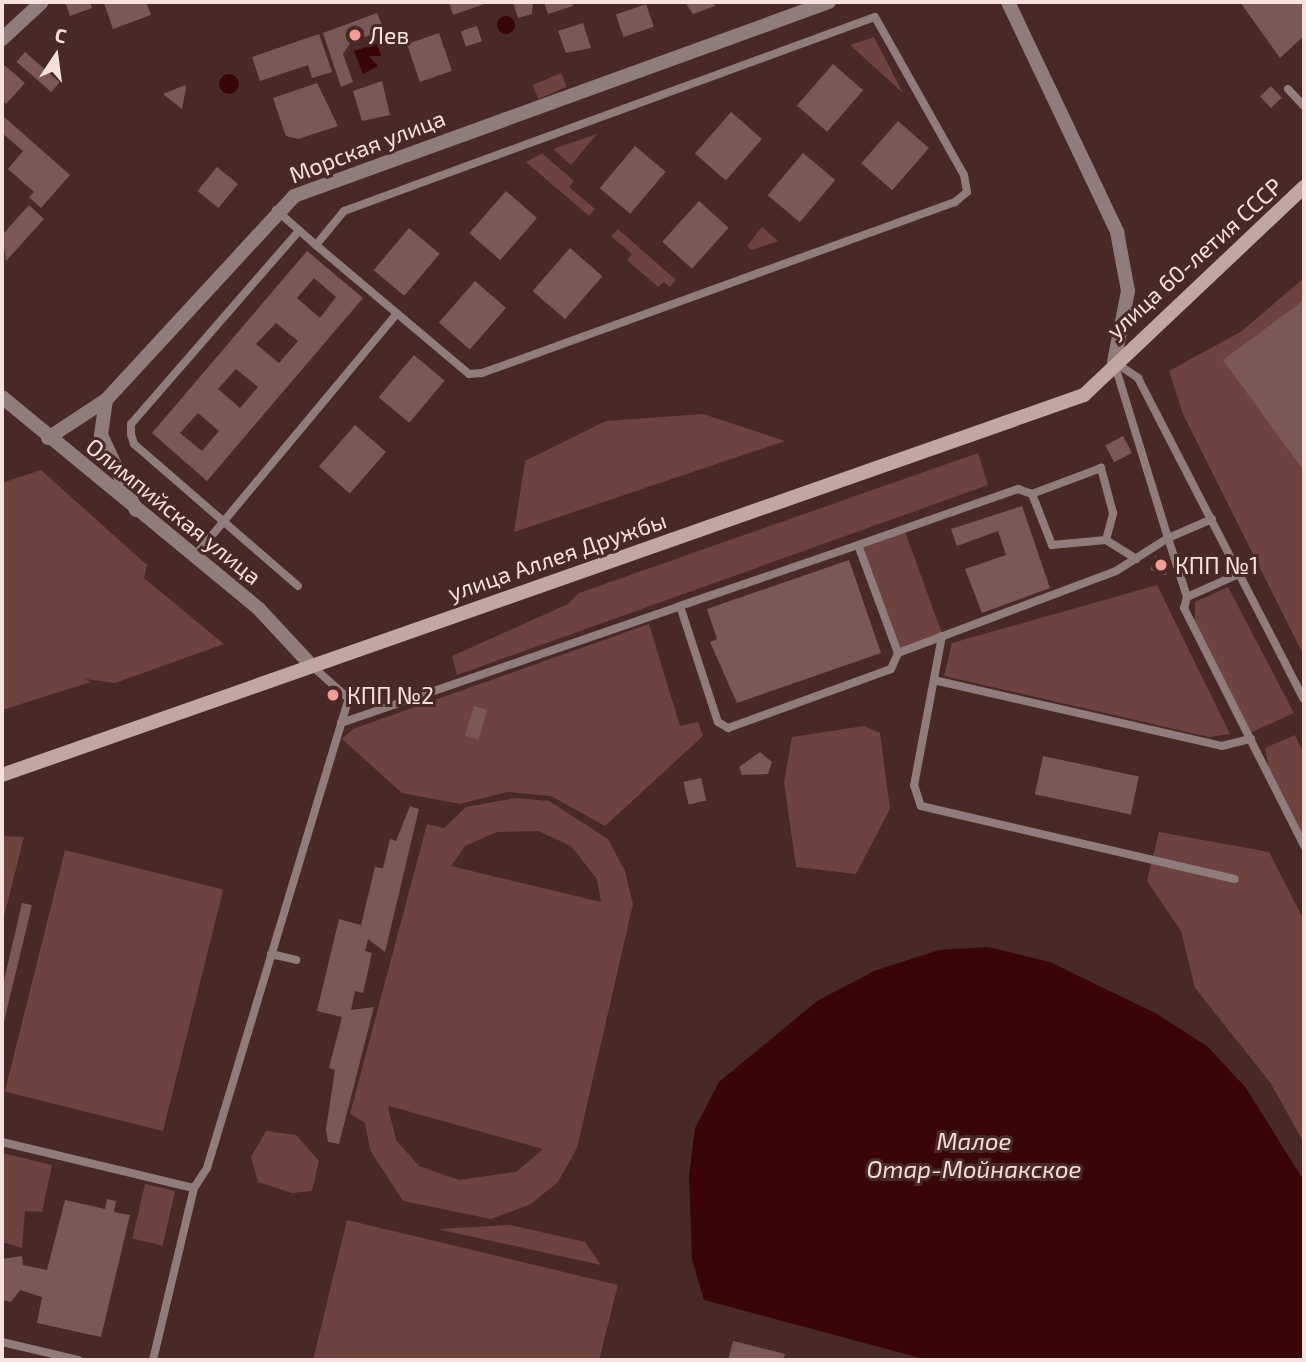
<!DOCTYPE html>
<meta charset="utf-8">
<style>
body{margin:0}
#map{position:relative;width:1306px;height:1362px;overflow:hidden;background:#482926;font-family:"Exo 2",sans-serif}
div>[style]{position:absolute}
.green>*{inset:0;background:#6e423e;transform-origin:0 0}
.water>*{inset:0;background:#390506}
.round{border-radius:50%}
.building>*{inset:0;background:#7b5855;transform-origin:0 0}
.service>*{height:8px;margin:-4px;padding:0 4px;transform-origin:4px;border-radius:4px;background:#8e7d7b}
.minor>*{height:14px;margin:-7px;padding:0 7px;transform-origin:7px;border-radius:7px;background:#8e7d7b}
.secondary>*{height:14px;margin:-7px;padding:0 7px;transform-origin:7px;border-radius:7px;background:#c1a7a3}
.dots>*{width:19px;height:19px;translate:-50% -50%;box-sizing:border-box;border:4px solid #482926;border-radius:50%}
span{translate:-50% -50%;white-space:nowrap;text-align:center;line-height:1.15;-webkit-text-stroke:6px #482926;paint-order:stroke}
.poi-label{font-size:23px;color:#f6e1df}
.left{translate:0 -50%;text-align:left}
.street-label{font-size:23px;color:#f6e1df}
.water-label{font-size:24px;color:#f3dcd9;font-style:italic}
.frame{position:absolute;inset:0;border:4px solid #f6e1df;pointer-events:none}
.north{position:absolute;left:21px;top:21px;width:70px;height:70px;-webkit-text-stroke:5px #482926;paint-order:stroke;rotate:13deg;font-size:19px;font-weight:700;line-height:28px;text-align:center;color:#f6e1df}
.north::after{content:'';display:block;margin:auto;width:24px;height:32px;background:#f6e1df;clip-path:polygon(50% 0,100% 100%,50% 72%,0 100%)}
</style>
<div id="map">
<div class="green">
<div style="clip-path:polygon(874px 37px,903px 93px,850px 45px)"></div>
<div style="left:561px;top:73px;width:15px;height:31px;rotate:67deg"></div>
<div style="clip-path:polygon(597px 134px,571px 165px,553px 149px)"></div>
<div style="clip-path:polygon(542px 153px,574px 181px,569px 187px,595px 209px,589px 216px,526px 162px)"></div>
<div style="clip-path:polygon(762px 227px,778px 241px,752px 250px,747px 246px)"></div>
<div style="clip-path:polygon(618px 229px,676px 280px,670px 287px,664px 282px,658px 287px,627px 260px,632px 254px,611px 236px)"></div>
<div style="clip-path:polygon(1304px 278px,1304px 656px,1183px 414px,1169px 371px,1242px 331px)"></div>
<div style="clip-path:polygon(703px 414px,785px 441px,514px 532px,525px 461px,606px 421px)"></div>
<div style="clip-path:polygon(978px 453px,988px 485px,457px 675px,452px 656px,568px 604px,579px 593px)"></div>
<div style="clip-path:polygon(41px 470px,147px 565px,144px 578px,224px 644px,115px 683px,85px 679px,91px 682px,2px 710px,2px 483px)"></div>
<div style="left:904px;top:529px;width:114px;height:49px;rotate:70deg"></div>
<div style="clip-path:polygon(1157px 585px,1230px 734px,1209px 737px,944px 676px,952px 643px)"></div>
<div style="clip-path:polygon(1228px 587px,1294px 713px,1248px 734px,1195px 629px,1195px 602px)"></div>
<div style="clip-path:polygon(649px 624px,680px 726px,698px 722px,703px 736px,605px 826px,551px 796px,507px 792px,460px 804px,402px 793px,342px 739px,353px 729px)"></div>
<div style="clip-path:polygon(864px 726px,880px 733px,890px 809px,856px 874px,796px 867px,784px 782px,792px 737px)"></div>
<div style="clip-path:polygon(1295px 735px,1304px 754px,1304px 844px,1271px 779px,1265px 748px)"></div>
<div style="clip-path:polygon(evenodd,515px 798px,549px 801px,608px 839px,625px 871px,633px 904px,577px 1148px,558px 1182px,531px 1204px,491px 1219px,403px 1201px,370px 1150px,365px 1123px,350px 1114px,427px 824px,444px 828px,466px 807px,515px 798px,538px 831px,571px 846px,597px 879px,601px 902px,451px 866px,465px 846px,497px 832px,538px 831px,515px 798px,388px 1107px,389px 1106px,543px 1149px,516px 1172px,459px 1180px,419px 1166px,396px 1140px,388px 1107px)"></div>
<div style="clip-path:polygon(1159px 832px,1269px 852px,1304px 920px,1304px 1143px,1270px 1082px,1195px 988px,1181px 931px,1147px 881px)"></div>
<div style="clip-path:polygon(2px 836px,24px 837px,2px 925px)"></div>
<div style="left:65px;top:850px;width:163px;height:249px;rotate:14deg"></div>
<div style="clip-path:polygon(266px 1131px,296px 1135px,319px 1161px,312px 1191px,292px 1193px,258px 1182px,251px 1157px)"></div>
<div style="clip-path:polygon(2px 1153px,52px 1165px,42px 1212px,25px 1211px,22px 1248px,2px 1242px)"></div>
<div style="left:145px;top:1184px;width:31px;height:56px;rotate:13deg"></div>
<div style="clip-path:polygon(347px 1220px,618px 1285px,599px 1360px,313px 1360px)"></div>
<div style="clip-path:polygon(510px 1225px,585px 1242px,601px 1265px,437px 1229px)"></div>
</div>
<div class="water">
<div class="round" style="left:497px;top:16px;width:18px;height:18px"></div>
<div style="clip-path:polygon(377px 44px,381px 56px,369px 56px,378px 66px,363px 74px,354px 51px)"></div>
<div class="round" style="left:219px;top:74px;width:20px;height:20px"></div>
<div style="clip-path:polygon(988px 947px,1050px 962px,1157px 1014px,1208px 1047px,1246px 1088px,1304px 1181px,1304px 1360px,928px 1360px,704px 1300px,692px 1259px,689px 1176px,695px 1128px,719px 1082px,817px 1001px,874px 971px,939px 950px)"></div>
</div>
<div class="building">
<div style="clip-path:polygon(65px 2px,90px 2px,92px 8px,70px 16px)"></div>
<div style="clip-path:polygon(146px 2px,151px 15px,113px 29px,104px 3px)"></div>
<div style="clip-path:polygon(449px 2px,490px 2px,453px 15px)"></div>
<div style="clip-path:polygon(513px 2px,533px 2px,532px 14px,518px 18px)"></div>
<div style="clip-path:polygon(544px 2px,572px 2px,573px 6px,548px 14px)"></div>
<div style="clip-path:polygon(685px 2px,713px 2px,715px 6px,693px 14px)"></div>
<div style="clip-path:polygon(1240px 2px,1304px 2px,1304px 36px,1280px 58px)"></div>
<div style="left:646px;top:4px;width:24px;height:32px;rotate:71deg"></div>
<div style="clip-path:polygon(377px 13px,384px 30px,351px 42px,343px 54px,353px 82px,341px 87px,323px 33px)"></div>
<div style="clip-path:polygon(583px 23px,591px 48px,566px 53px,558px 31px)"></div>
<div style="left:477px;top:26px;width:16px;height:17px;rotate:72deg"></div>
<div style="left:439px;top:33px;width:40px;height:34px;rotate:71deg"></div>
<div style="clip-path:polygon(319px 34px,332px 72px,312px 78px,308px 65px,260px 81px,252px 57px)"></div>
<div style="left:25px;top:52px;width:46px;height:13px;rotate:41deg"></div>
<div style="clip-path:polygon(2px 63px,25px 83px,6px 104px,2px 100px)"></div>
<div style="left:833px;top:64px;width:40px;height:55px;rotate:41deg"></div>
<div style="clip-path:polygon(382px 81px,390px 115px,362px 121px,353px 91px)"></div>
<div style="clip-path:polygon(317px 83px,338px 126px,298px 139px,286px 136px,273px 98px)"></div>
<div style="clip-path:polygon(185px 85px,186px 88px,182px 109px,163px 94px)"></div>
<div style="left:1271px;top:86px;width:16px;height:15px;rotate:47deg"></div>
<div style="left:731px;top:112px;width:41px;height:55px;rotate:41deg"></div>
<div style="clip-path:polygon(2px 115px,70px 175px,41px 208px,29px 197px,34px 192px,8px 169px,23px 151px,2px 133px)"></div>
<div style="left:898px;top:121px;width:41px;height:56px;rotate:41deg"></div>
<div style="left:635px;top:146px;width:40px;height:55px;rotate:40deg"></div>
<div style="left:803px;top:153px;width:42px;height:55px;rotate:40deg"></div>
<div style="left:217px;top:167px;width:27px;height:31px;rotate:39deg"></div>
<div style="left:506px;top:191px;width:41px;height:56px;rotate:41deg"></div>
<div style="left:699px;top:201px;width:40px;height:55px;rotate:42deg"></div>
<div style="clip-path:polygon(29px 205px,44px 219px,6px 261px,2px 235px)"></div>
<div style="left:409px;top:228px;width:40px;height:55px;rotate:40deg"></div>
<div style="left:570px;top:248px;width:43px;height:57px;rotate:41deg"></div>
<div style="clip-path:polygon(evenodd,307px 251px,363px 298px,207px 481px,152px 433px,307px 251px,314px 278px,336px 297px,320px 318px,297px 298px,314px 278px,307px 251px,276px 323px,298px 341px,279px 363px,256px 344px,276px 323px,307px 251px,236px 369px,258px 387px,240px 408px,218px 389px,236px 369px,307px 251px,198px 413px,219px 431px,202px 451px,180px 433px,198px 413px)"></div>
<div style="left:475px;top:281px;width:41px;height:55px;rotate:41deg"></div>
<div style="clip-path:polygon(1304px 300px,1304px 471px,1223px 360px)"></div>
<div style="left:414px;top:355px;width:40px;height:55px;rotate:40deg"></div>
<div style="left:355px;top:425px;width:41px;height:55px;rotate:41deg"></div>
<div style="left:1123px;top:436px;width:19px;height:20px;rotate:62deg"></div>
<div style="clip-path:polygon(1022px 506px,1050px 588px,982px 613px,965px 569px,1006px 555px,998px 531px,957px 546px,951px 529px)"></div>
<div style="left:1155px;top:556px;width:16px;height:15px;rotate:18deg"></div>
<div style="clip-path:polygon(849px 560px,881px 653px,737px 703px,710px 642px,717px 639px,707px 609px)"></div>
<div style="left:338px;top:688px;width:11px;height:15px;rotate:75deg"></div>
<div style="left:474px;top:706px;width:14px;height:31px;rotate:17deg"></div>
<div style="clip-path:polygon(760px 752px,772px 762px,768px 774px,742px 775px,739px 767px)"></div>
<div style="left:1043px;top:756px;width:98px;height:39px;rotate:12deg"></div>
<div style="left:701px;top:778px;width:23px;height:18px;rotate:77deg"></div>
<div style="clip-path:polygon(410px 806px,419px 809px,385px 952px,368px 939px,365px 951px,372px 953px,363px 993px,355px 991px,351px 1010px,374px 1007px,339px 1144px,328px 1142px,326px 1129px,335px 1070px,329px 1068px,342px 1017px,317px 1011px,339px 919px,361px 925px,375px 867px,383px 868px,390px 839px,396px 841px)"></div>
<div style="clip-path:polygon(22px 903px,32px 905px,2px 1030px,2px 989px)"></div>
<div style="clip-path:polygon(107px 1199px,116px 1201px,114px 1212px,130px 1215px,101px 1337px,37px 1323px,42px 1297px,20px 1290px,11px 1302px,2px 1300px,2px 1259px,22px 1256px,23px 1265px,47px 1270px,65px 1200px,105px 1209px)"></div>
<div style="clip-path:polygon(733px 1341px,785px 1354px,783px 1360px,728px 1360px)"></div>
</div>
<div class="service">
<div style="left:875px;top:17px;width:181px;rotate:60.6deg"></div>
<div style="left:964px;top:175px;width:17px;rotate:80deg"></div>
<div style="left:967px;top:192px;width:16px;rotate:140deg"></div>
<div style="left:955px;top:202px;width:503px;rotate:160.12deg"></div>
<div style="left:482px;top:373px;width:13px;rotate:176deg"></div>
<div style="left:469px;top:374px;width:200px;rotate:-139.9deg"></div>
<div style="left:316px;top:245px;width:44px;rotate:-50.5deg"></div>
<div style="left:344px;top:211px;width:565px;rotate:-20.07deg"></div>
<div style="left:1288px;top:89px;width:23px;rotate:47deg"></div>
<div style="left:276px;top:210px;width:53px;rotate:41.2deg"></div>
<div style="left:1116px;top:363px;width:27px;rotate:34deg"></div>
<div style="left:1138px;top:378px;width:361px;rotate:62.7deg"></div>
<div style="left:1212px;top:519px;width:48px;rotate:156.6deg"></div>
<div style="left:1168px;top:538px;width:62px;rotate:72.1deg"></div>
<div style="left:1187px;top:597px;width:11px;rotate:105deg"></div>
<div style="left:1184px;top:608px;width:267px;rotate:63.2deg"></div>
<div style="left:1106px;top:540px;width:28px;rotate:-75deg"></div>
<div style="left:1113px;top:513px;width:47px;rotate:-104.9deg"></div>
<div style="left:1101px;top:468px;width:74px;rotate:159.4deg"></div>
<div style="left:1032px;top:494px;width:55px;rotate:68.6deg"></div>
<div style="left:1052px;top:545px;width:54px;rotate:-5.3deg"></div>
<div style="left:1106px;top:540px;width:36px;rotate:32deg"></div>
<div style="left:858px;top:545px;width:170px;rotate:-19.3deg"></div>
<div style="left:1018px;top:489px;width:15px;rotate:20deg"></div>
<div style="left:194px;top:557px;width:317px;rotate:-50.2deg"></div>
<div style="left:298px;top:586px;width:217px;rotate:-139.1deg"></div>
<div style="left:134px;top:444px;width:10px;rotate:-107deg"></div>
<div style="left:131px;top:434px;width:10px;rotate:-90deg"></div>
<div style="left:131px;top:424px;width:256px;rotate:-49deg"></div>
<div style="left:1187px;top:597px;width:57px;rotate:-23.9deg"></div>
<div style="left:942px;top:636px;width:152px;rotate:100.6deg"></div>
<div style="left:914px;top:785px;width:22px;rotate:72deg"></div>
<div style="left:921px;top:806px;width:322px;rotate:13.1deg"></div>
<div style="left:898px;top:653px;width:115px;rotate:-110.3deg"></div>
<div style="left:858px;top:545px;width:188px;rotate:161.1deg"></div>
<div style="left:680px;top:606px;width:122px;rotate:71.9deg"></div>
<div style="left:718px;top:722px;width:12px;rotate:31deg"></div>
<div style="left:728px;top:728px;width:173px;rotate:-19.9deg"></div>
<div style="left:891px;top:669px;width:17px;rotate:-66deg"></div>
<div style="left:898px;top:653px;width:233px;rotate:-20.6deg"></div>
<div style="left:1116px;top:571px;width:62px;rotate:-32.4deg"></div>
<div style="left:1168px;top:538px;width:184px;rotate:-107.1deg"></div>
<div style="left:938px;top:681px;width:291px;rotate:12.9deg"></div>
<div style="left:1222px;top:746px;width:30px;rotate:-14deg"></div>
<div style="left:341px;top:723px;width:359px;rotate:-19deg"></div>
<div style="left:271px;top:954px;width:26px;rotate:13deg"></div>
<div style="left:2px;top:1142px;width:197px;rotate:13.5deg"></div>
<div style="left:2px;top:1342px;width:79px;rotate:13.2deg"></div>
<div style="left:153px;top:1360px;width:177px;rotate:-76.6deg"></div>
<div style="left:194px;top:1188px;width:24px;rotate:-57deg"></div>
<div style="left:207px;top:1168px;width:490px;rotate:-73.2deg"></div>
<div style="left:349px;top:699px;width:50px;rotate:-138.3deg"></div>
</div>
<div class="minor">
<div style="left:1008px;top:2px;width:255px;rotate:64.6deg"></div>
<div style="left:1117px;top:232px;width:60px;rotate:79.4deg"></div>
<div style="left:1128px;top:291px;width:72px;rotate:101.2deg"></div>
<div style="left:2px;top:39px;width:54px;rotate:-42.8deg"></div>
<div style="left:2px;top:397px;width:333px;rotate:39.5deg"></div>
<div style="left:259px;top:609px;width:78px;rotate:47.1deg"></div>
<div style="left:48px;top:438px;width:69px;rotate:-33.2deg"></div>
<div style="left:136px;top:510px;width:83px;rotate:-115deg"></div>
<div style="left:101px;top:435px;width:35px;rotate:-82deg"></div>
<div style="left:106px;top:400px;width:277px;rotate:-47.3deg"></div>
<div style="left:294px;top:196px;width:569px;rotate:-19.93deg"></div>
</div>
<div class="secondary">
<div style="left:2px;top:775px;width:1147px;rotate:-19.35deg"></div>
<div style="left:1084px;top:395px;width:303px;rotate:-43.4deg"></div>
</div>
<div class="dots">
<div style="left:355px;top:35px;background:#f59c94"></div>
<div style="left:1161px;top:565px;background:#f59c94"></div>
<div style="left:333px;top:695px;background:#f59c94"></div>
</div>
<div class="poi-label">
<span class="left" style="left:369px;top:35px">Лев</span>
<span class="left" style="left:1175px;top:565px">КПП №1</span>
<span class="left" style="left:347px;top:695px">КПП №2</span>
</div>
<div class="street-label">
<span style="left:367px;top:146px;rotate:-21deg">Морская улица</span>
<span style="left:1194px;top:258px;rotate:-42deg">улица 60-летия СССР</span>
<span style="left:174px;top:511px;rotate:39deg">Олимпийская улица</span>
<span style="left:557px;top:556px;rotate:-19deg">улица Аллея Дружбы</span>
</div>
<div class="water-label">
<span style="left:974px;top:1155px">Малое<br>Отар-Мойнакское</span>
</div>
<div class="frame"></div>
<div class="north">С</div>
</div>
